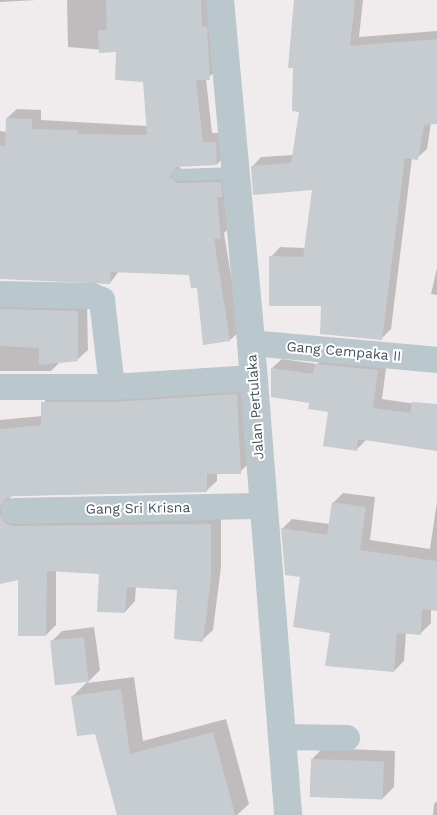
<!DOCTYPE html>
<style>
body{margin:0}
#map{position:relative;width:437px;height:815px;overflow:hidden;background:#f0eced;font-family:"Work Sans",sans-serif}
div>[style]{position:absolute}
.shadow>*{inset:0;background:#0003}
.building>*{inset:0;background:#c6ccd0;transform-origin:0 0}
.service>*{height:12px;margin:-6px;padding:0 6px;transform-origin:6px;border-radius:6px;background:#bac8cd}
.minor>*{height:26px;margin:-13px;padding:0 13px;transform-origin:13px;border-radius:13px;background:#bac8cd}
.tertiary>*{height:28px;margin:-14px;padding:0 14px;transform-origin:14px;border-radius:14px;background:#bac8cd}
span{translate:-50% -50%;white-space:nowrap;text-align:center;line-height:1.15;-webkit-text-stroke:4px #fff;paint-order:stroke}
.street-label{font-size:14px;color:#44545b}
</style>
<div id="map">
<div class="shadow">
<div style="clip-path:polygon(0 0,37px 0,0 2px)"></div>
<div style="clip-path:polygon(67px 0,212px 0,219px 69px,206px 79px,212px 133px,226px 133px,226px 155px,217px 164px,178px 166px,187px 174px,230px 173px,230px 227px,224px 233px,240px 331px,230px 340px,205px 343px,198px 286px,190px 274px,119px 271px,110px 283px,0 278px,0 131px,7px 132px,7px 118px,17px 109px,41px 110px,41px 120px,147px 126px,144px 81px,118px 51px,68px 47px)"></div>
<div style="clip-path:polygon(296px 0,363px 0,359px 37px,437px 31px,437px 116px,432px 116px,427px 149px,417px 158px,412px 158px,391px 329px,381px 339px,323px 305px,271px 257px,280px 247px,305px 248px,314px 189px,252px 167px,261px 157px,293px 155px,300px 110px)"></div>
<div style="clip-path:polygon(437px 268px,437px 295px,431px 294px)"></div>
<div style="clip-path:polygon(0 294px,87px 302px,88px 350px,78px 359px,60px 362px,51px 371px,0 371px)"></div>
<div style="clip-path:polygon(326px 355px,387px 360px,382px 399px,416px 404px,411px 435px,367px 439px,356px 450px,329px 410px,311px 402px,272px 368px,282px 359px,317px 364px)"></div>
<div style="clip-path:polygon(247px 384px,250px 462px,240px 472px,217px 472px,217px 481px,206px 491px,11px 496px,9px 500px,221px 514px,221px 567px,213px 630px,202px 640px,179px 589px,136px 586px,135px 601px,125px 612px,100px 573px,56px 570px,56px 625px,46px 635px,20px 579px,0 582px,0 420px,42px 416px,43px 403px,53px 392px)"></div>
<div style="clip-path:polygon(343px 493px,375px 497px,370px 540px,430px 549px,437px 501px,437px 610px,431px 609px,431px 623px,421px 633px,406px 633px,404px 661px,394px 671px,331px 632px,302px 576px,282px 529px,292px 519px,330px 524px,333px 503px)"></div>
<div style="clip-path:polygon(94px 627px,100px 670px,87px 683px,134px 677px,143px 741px,226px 719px,249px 804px,237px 815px,118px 815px,96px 732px,72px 697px,88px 681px,51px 642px,62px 631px)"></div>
<div style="clip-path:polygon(323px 748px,395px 751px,394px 787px,383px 798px,312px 759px)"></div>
<div style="clip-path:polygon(437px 801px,437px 815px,433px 815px,434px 804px)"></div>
</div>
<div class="building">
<div style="clip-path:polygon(106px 0,201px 0,202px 27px,207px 26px,210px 80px,196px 80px,203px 142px,216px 142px,217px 165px,176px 167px,169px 176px,177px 183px,221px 182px,222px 197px,217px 197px,221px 238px,214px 239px,230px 341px,203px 345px,197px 288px,191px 288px,189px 275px,111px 272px,110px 284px,0 279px,0 146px,5px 146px,6px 118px,32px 119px,32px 129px,78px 130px,78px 134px,147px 135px,143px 82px,115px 80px,116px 52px,99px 53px,98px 30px,107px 30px)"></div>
<div style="clip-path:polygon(294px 0,355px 0,350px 46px,437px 39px,437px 124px,424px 125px,418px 160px,405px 158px,382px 340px,320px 334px,321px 306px,269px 306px,269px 256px,303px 257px,312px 190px,253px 195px,251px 166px,291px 163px,299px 112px,292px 111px,293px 68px,288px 68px)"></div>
<div style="clip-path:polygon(0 309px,78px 311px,78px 361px,39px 365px,39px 348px,0 346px)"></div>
<div style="clip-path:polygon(315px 364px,378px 370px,373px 408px,410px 413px,412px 402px,437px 404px,437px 451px,358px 439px,357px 451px,323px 446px,328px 412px,308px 409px,309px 403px,271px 397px,271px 368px,313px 374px)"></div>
<div style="clip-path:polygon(237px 394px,241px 474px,207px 474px,207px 492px,14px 496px,6px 498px,0 507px,0 429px,41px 425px,41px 402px,113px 402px)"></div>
<div style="clip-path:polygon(332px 502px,366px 507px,360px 550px,437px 561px,437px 611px,422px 609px,421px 635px,397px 633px,394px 672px,325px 666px,330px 633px,293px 627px,300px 577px,285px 575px,281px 528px,327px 535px)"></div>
<div style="clip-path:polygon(0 515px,6px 524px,14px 526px,211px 524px,211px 578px,203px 642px,174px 639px,177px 590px,127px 587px,125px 613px,97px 612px,99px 574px,47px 571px,46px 636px,18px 636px,18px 580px,0 584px)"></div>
<div style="left:84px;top:637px;width:45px;height:34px;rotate:84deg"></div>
<div style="clip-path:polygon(121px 689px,130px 754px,213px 732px,235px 815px,117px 815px,95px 734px,77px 736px,71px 696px)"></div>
<div style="left:311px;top:759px;width:73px;height:38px;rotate:2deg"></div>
</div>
<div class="service">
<div style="left:177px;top:175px;width:58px;rotate:-2deg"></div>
</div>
<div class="minor">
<div style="left:0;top:294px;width:92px;rotate:1.2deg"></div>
<div style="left:92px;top:296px;width:11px;rotate:22deg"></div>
<div style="left:102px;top:300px;width:88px;rotate:83.4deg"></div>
<div style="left:251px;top:343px;width:187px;rotate:5.2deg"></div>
<div style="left:0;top:387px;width:112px"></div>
<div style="left:112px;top:387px;width:141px;rotate:-3.7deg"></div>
<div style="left:14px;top:511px;width:249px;rotate:-1.2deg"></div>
<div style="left:281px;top:737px;width:66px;rotate:0.9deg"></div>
</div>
<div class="tertiary">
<div style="left:220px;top:0;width:344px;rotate:84.8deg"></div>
<div style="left:251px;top:343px;width:473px;rotate:85.5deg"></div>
</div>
<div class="street-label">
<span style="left:344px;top:351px;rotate:5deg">Gang Cempaka II</span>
<span style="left:255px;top:407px;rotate:-94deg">Jalan Pertulaka</span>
<span style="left:138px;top:508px;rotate:-1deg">Gang Sri Krisna</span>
</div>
</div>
